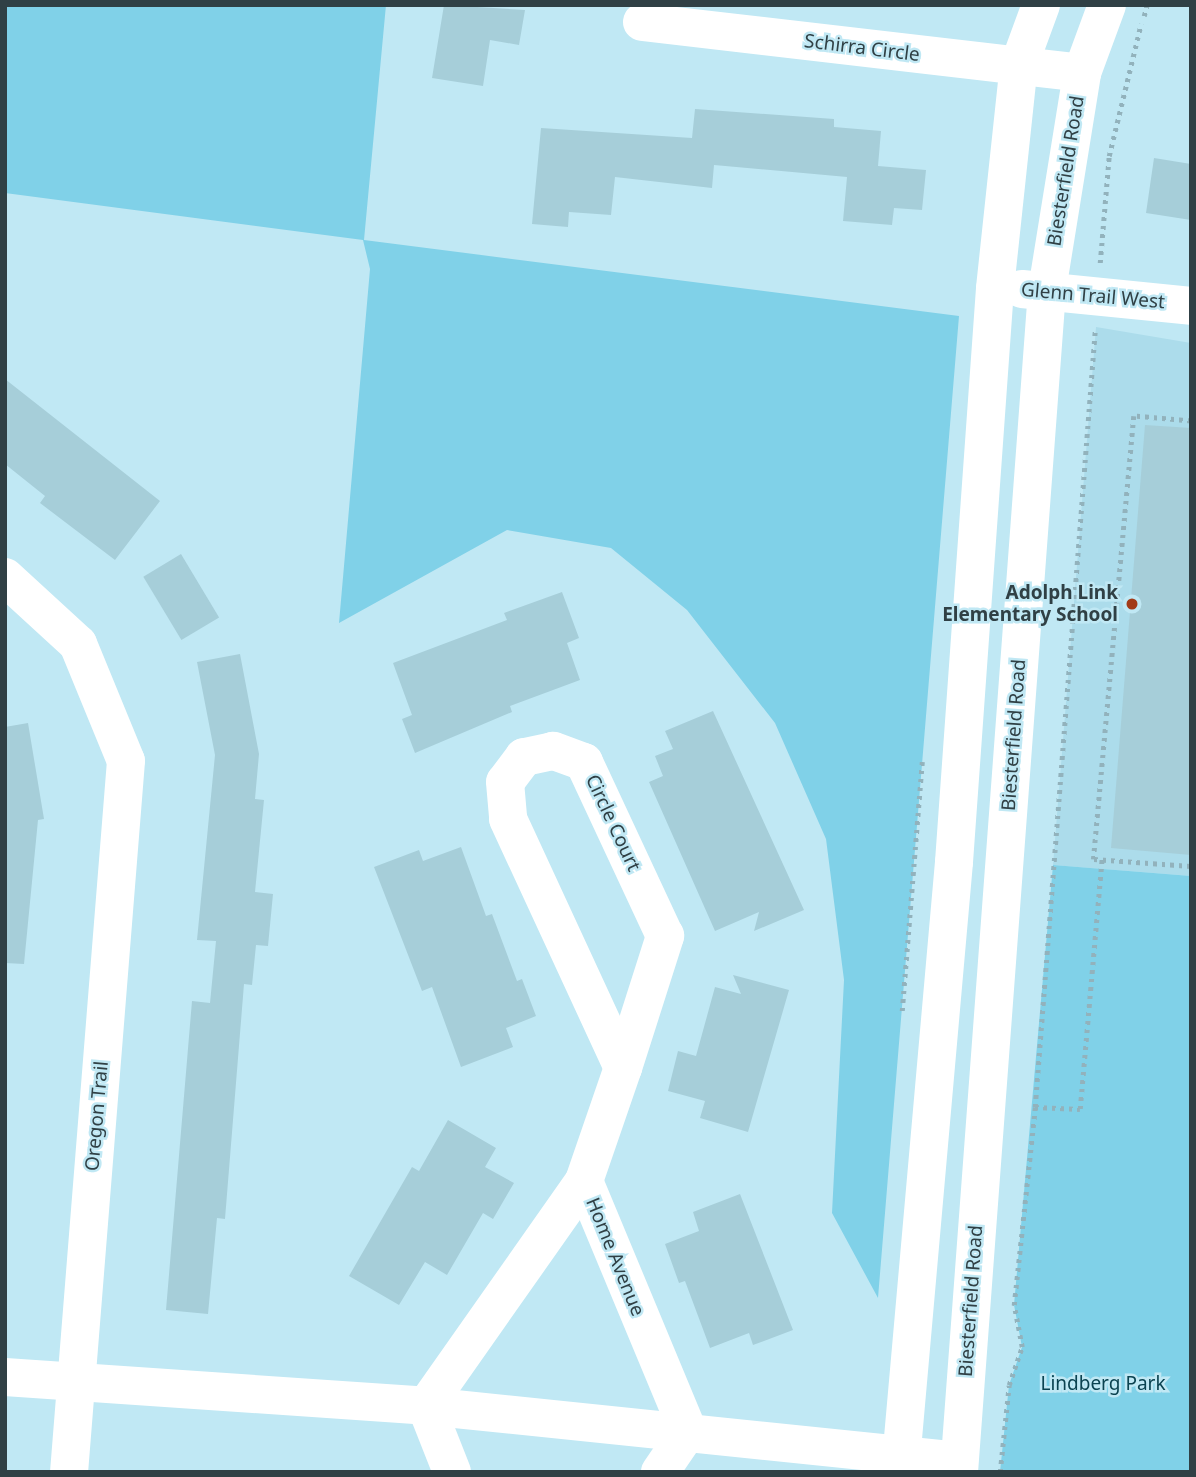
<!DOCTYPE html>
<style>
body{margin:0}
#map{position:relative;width:1196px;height:1477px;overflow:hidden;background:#c0e8f4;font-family:"Noto Sans",sans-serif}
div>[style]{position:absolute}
.built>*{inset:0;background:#acdceb}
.green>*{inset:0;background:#80d1e8}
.building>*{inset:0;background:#a6ced9;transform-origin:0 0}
.path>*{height:4.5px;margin-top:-2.25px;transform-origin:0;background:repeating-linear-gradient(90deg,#92b2bc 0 3.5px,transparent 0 8.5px)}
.minor>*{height:38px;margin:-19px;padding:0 19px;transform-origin:19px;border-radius:19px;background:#fff}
.dots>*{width:19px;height:19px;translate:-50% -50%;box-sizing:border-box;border:4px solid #c0e8f4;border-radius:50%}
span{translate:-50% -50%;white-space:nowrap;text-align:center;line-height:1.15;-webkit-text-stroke:5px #c0e8f4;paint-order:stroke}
.street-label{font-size:19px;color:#304045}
.poi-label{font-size:19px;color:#304045;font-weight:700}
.right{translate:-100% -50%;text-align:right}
.park-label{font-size:19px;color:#0b4351}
.frame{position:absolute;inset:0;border:7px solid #304045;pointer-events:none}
</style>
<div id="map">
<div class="built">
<div style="clip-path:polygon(1096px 327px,1191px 343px,1191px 876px,1053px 865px)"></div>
</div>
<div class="green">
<div style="clip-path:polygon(5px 5px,386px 5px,364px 240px,959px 316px,878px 1298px,832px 1213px,844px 980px,826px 839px,775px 723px,687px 610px,611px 548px,507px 530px,339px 623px,370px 269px,363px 240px,5px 193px)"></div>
<div style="clip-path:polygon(1053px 865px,1191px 876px,1191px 1472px,1000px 1472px,1009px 1385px,1022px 1347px,1014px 1305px)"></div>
</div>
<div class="building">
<div style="clip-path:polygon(444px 5px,525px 10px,519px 45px,490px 40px,483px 86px,432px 78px)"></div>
<div style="clip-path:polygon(695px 109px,834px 119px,834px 127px,881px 131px,878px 166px,926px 170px,922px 210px,894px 208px,892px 225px,843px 221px,847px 177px,714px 165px,712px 188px,615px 177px,611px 215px,569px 212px,568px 227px,532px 224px,541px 128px,692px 138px)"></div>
<div style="clip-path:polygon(1154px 158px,1191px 164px,1191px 220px,1146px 213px)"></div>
<div style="clip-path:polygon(5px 379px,160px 501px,115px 560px,40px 503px,45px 496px,5px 464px)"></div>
<div style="clip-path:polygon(1145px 425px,1191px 428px,1191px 855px,1111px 848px)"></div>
<div style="left:181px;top:554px;width:74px;height:44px;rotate:59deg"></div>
<div style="clip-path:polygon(562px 592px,579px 638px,567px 643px,580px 680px,510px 706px,512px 712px,415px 753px,402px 719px,412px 715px,393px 663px,507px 620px,504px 613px)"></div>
<div style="clip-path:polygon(240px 654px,259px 754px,255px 799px,264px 800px,255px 892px,273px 894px,268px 946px,256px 945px,252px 985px,244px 984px,225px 1219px,217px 1218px,208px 1314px,166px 1310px,192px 1001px,210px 1003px,216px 941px,197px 940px,215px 755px,197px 662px)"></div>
<div style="clip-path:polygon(713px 711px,804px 910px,754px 931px,759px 912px,715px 931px,649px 782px,663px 776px,655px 756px,673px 749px,665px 731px)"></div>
<div style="clip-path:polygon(28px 723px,44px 819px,38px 820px,24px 964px,5px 963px,5px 727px)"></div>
<div style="clip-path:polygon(461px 847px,486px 916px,492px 914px,517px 981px,522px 979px,536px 1016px,506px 1028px,513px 1047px,461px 1067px,432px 987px,422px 991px,374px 867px,419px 850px,423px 861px)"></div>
<div style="clip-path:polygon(733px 975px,789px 990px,748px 1132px,700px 1118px,705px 1101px,668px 1091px,678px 1051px,696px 1056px,715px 987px,741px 994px)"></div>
<div style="clip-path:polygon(448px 1120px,496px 1148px,485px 1167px,514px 1183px,493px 1219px,483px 1213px,447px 1275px,425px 1262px,399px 1305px,349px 1276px,412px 1167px,419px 1171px)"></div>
<div style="clip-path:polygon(740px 1194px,793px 1330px,753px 1345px,749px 1333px,710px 1348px,685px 1281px,679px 1283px,665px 1244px,699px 1231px,693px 1212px)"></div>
</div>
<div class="path">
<div style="left:1144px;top:16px;width:11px;rotate:-75deg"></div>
<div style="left:1100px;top:263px;width:107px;rotate:-85.2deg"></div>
<div style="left:1109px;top:156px;width:136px;rotate:-76.4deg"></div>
<div style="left:1191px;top:421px;width:57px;rotate:-175deg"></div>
<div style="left:1134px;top:416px;width:445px;rotate:95.2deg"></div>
<div style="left:1094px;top:859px;width:97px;rotate:4.1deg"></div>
<div style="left:902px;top:1011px;width:250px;rotate:-85.4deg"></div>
<div style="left:1035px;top:1107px;width:45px;rotate:2.5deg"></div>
<div style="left:1080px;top:1109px;width:251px;rotate:-85deg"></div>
<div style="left:1000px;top:1472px;width:87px;rotate:-84.1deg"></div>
<div style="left:1009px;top:1385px;width:40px;rotate:-71.1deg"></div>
<div style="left:1022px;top:1347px;width:43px;rotate:-100.8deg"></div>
<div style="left:1014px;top:1305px;width:199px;rotate:-83.9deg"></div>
<div style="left:1035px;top:1107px;width:778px;rotate:-85.58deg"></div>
</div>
<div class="minor">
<div style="left:642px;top:22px;width:443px;rotate:6.6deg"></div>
<div style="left:1022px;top:289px;width:170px;rotate:5.7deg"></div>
<div style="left:5px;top:577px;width:99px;rotate:42.5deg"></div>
<div style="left:78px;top:644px;width:126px;rotate:67.7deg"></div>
<div style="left:126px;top:761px;width:713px;rotate:94.58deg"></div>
<div style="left:584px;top:1181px;width:120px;rotate:-71deg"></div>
<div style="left:623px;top:1068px;width:139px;rotate:-72.3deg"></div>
<div style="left:665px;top:936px;width:192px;rotate:-115deg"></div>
<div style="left:584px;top:762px;width:33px;rotate:-160deg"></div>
<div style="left:553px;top:751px;width:30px;rotate:168deg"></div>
<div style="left:524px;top:757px;width:31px;rotate:127deg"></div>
<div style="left:505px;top:782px;width:37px;rotate:85deg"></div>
<div style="left:508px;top:819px;width:274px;rotate:65.2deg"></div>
<div style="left:5px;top:1377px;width:422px;rotate:3.9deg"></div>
<div style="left:426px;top:1406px;width:536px;rotate:5.89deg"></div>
<div style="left:426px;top:1406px;width:275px;rotate:-54.9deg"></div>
<div style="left:584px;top:1181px;width:271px;rotate:67.4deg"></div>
<div style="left:426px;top:1406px;width:71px;rotate:68.5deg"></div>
<div style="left:660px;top:1472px;width:50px;rotate:-55.7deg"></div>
<div style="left:900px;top:1472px;width:612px;rotate:-84.94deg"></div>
<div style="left:954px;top:862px;width:575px;rotate:-85.91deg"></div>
<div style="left:995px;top:288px;width:224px;rotate:-83.9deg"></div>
<div style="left:1019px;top:65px;width:64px;rotate:-69.9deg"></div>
<div style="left:959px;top:1472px;width:1185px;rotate:-85.74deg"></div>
<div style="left:1047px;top:290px;width:220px;rotate:-80.8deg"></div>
<div style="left:1082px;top:73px;width:72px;rotate:-69.8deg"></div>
</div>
<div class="dots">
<div style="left:1132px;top:604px;background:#a23b18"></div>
</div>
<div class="street-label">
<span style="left:862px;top:48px;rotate:7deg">Schirra Circle</span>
<span style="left:1066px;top:171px;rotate:-81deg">Biesterfield Road</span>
<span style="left:1093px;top:296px;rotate:5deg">Glenn Trail West</span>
<span style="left:1014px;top:735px;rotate:-86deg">Biesterfield Road</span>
<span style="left:613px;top:823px;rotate:65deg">Circle Court</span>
<span style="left:97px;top:1116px;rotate:-85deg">Oregon Trail</span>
<span style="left:615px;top:1257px;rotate:68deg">Home Avenue</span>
<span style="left:971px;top:1301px;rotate:-86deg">Biesterfield Road</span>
</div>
<div class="poi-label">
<span class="right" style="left:1118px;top:604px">Adolph Link<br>Elementary School</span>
</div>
<div class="park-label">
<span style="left:1103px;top:1384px">Lindberg Park</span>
</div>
<div class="frame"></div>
</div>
